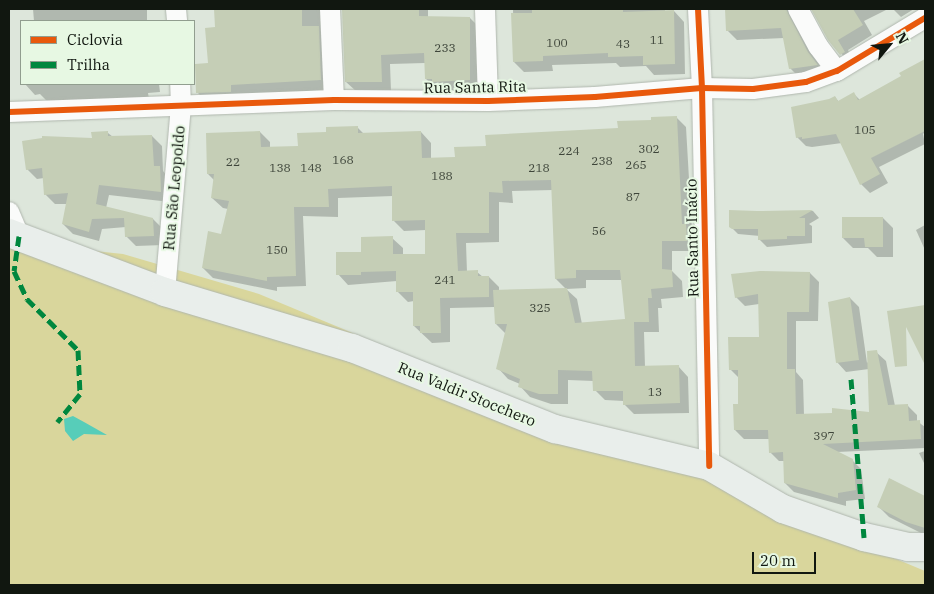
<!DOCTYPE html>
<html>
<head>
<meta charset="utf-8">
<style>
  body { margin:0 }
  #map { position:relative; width:934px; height:594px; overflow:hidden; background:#dde6db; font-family:"IBM Plex Serif",serif }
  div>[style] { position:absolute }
  .green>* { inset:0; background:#d9d69c }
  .water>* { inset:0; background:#57cdb9 }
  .shadow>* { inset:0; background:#0003 }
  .building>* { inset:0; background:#c5ceb6 }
  .roads { filter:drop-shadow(0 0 1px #afb6ad) drop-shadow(0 0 1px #afb6ad) }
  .street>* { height:20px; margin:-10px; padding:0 10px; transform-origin:10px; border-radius:10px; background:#fafbfa }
  .secondary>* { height:28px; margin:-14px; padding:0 14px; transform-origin:14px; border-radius:14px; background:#e9eeeb }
  .quiet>* { height:5px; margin-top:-2.5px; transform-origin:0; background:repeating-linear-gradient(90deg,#00873e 0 10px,transparent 0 15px) }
  .cycleway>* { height:6px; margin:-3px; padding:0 3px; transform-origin:3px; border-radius:3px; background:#e8590c }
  span { translate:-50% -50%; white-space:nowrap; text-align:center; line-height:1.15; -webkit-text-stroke:4px #e7f8e3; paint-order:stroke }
  .number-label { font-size:12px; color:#3e453a }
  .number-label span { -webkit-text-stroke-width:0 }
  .street-label { font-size:15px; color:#111710 }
  .frame { position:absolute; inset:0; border:10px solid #111710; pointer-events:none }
  .legend { position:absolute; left:20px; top:20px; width:175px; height:65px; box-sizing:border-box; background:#e7f8e3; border:1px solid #919e8f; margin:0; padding:6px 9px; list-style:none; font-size:15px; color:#111710 }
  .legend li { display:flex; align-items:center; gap:10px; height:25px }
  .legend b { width:25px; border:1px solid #919e8f }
  .north { position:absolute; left:864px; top:20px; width:50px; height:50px; -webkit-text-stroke:4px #e7f8e3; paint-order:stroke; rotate:62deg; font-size:14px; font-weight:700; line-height:20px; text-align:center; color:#111710 }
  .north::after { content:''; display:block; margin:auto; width:18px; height:22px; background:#111710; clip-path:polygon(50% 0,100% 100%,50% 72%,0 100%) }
  .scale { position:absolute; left:752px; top:552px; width:64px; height:22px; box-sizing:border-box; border:2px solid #111710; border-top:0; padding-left:6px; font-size:15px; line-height:18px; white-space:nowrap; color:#111710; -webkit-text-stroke:4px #e7f8e3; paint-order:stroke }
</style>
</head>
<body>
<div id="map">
  <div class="green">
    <div style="clip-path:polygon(9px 242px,123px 254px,259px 294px,925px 571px,925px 585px,9px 585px)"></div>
  </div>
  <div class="water">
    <div style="clip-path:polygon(73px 416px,84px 422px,107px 435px,84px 434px,73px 441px,65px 431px,64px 419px)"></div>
  </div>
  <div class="shadow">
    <div style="clip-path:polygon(33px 9px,147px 9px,147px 21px,34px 21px)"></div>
    <div style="clip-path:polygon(215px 9px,333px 9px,330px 89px,207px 102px,198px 93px,209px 64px,216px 28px)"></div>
    <div style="clip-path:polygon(343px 9px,428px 9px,428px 18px,470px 18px,480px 28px,479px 89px,443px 91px,436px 88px,426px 79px,425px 63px,390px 64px,391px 91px,356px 91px,346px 82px)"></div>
    <div style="clip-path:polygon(513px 9px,665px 9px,665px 12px,674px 11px,684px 22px,685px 74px,654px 75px,646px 66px,620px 67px,616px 63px,552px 65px,553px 71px,524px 72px,514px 62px)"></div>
    <div style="clip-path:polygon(726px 9px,798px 9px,797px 26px,826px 75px,800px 78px,790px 68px,784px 38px,737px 40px,727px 30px)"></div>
    <div style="clip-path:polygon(813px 9px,888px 9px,864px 21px,872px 35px,848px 50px,854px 63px,851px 65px,829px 39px)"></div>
    <div style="clip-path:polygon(893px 9px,914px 9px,901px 17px)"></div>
    <div style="clip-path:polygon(925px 61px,925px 132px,923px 134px,925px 144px,879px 167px,888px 183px,870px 193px,861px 184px,842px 143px,812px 147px,806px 146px,797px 137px,829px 101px,835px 97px,839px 102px,854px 94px,860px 100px,903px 77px,901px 73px)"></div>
    <div style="clip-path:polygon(159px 84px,160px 92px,148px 93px,149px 99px,51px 105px,40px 94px,35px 95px,25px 84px,169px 84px)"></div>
    <div style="clip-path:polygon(evenodd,676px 117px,686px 127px,692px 231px,696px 235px,696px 251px,672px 251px,672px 271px,682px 281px,683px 297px,661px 299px,662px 308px,658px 308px,659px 332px,644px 332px,645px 367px,678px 366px,688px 377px,689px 413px,634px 414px,624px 404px,624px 401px,605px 400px,595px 390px,594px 381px,568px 380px,568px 404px,551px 404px,530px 397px,520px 386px,520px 384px,508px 379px,498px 368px,506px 334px,496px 324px,495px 307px,450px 308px,450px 342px,432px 343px,414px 326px,414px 301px,408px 302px,397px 291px,397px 281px,348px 285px,338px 274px,362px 253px,392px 238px,403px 248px,403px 256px,427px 255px,426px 230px,404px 231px,394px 221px,393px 196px,338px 198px,338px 217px,303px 216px,306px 286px,277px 287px,277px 291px,213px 278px,203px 268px,222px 235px,228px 209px,223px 208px,212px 198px,214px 180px,208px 174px,260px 132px,270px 142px,270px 148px,299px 147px,328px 134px,358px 128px,364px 134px,421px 132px,431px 143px,431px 159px,456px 159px,487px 147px,619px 129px,676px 117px,553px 190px,556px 279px,566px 289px,499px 291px,499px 287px,489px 277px,483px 277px,477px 272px,467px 272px,466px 243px,499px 242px,499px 202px,513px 203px,512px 191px,553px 190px,676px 117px,586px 280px,622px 280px,626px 320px,582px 324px,577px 299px,566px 289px,586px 288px,586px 280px)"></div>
    <div style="clip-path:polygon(108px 133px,113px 137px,152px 136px,162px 146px,163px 171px,169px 178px,170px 202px,109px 195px,106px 208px,153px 219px,163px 229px,163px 245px,136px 246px,126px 236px,126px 227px,102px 229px,99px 241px,73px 234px,63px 224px,67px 204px,55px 204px,45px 194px,44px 178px,37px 179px,27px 169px)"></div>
    <div style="clip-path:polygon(730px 211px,813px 211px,819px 218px,809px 224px,812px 226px,812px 243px,767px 247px,759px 239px,760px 236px,738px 234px,730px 226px)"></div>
    <div style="clip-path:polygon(883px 218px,893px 228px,893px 257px,877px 257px,868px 248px,853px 248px,843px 238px)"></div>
    <div style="clip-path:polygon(925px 225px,925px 250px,916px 230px)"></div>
    <div style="clip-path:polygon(810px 273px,819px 282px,818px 321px,796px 321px,796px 372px,803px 380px,804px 415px,871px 413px,869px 369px,846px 372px,837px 362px,850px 298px,859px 307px,867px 363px,876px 352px,886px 361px,895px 406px,908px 406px,917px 415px,917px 421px,925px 427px,925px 448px,837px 452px,852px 460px,861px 469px,865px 499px,846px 501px,846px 506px,794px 492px,785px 483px,784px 461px,779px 461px,770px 452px,770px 439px,744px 439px,735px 430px,740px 405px,739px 378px,731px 370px,760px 338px,759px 304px,745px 306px,736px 297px)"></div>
    <div style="clip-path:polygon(925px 451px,925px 465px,919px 453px)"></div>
    <div style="clip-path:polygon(890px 479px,925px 498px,925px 535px,889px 517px,878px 506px)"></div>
  </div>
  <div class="building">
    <div style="clip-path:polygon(214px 9px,302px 9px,302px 26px,319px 26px,321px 80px,231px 85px,231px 92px,196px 93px,195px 64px,208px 63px,205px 28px,215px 27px)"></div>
    <div style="clip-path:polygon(342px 9px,419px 9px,419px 16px,470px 17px,470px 80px,432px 82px,432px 79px,425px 79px,424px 53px,381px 55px,382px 82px,345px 82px)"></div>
    <div style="clip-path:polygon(532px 9px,623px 9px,623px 12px,674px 10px,675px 64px,643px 65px,643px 56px,608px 57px,608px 53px,543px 56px,543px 61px,513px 62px,511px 13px,532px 13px)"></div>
    <div style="clip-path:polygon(725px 9px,786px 9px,808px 52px,818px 65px,789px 69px,781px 28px,726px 31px)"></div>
    <div style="clip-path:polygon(811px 9px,853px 9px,863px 25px,838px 40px,845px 52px,840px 55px,828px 40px)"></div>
    <div style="clip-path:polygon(925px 59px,925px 131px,871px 158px,880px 174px,860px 185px,836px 134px,802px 139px,802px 137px,796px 138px,791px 107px,829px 99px,835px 96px,838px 101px,854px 92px,858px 100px,901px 76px,899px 73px)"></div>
    <div style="clip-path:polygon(677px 116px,682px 224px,686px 224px,687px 241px,662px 241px,662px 269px,672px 270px,673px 287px,651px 289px,652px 298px,648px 298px,649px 322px,634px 322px,635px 366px,679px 365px,680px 403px,623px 405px,623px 391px,593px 391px,592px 371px,558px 370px,558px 394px,539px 394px,518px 387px,520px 379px,496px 369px,507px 324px,495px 324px,493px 290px,567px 288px,575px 323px,625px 319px,620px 270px,576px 270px,576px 278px,555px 279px,551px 180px,502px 181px,503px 193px,489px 192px,489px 233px,456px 233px,458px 271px,478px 270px,478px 276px,489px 276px,489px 297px,440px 298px,441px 333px,420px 333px,420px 326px,413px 326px,413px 292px,396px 292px,396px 271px,361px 272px,361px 275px,336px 275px,336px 252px,361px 252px,361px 237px,393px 236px,393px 254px,425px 254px,425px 220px,392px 221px,392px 186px,328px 189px,329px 207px,294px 207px,296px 276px,267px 277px,267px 281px,202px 268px,208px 231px,221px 234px,229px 201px,211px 198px,214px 174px,207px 174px,206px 133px,260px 131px,261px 147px,298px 146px,297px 133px,326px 132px,326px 127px,358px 126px,358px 133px,421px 131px,422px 158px,455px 157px,454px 147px,486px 146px,485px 135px,618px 128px,617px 121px,651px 120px,651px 117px)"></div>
    <div style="clip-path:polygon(108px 131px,108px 136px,152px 135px,154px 166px,160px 166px,161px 192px,99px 185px,96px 204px,153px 218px,154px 236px,125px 237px,124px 218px,92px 219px,89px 232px,62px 224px,68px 193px,44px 195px,42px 168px,26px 170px,22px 141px,42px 138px,42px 136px,92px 138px,91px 132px)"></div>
    <div style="clip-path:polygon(729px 210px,757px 211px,813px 210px,799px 218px,805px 218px,805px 236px,787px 236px,787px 239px,758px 240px,758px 229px,732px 229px,729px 227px)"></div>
    <div style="clip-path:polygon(842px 217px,883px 217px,883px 247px,865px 247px,864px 238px,842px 238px)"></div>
    <div style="clip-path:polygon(760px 271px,810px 272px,809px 312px,787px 312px,787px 369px,795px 369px,796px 414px,832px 413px,832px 408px,869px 412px,867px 351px,877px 350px,888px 405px,908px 404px,909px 421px,920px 420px,921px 439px,823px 444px,853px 459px,856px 490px,838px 493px,838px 498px,784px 483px,783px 452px,769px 453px,768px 430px,734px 430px,733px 404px,738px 404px,738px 370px,729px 370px,728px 337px,759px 337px,758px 294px,735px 298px,731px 274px)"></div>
    <div style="clip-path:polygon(850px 297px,859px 360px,836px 363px,828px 302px)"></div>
    <div style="clip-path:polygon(925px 305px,925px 365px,906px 327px,907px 366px,895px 367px,887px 311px)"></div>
    <div style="clip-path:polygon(889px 478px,925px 496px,925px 528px,906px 522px,877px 507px)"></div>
  </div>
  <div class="roads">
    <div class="street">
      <div style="left:176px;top:9px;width:12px;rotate:85deg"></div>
      <div style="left:330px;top:9px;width:91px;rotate:87.5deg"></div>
      <div style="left:485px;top:9px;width:92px;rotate:88.1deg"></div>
      <div style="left:698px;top:9px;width:79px;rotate:87.1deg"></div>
      <div style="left:702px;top:88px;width:378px;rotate:88.9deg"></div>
      <div style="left:798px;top:9px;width:42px;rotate:61.6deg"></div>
      <div style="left:818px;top:46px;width:31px;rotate:53deg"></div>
      <div style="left:9px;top:112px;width:325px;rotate:-2.1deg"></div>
      <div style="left:334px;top:100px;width:154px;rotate:0.4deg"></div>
      <div style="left:488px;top:101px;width:107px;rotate:-2.1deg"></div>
      <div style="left:595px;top:97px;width:107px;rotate:-4.8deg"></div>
      <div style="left:702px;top:88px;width:51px;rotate:1.1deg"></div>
      <div style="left:753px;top:89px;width:53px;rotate:-7.5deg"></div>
      <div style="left:806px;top:82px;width:33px;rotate:-20deg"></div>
      <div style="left:837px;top:71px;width:103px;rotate:-31.1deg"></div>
      <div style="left:9px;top:212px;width:26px;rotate:67deg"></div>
      <div style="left:165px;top:292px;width:186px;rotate:-85.1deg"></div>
      <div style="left:181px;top:107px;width:23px;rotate:-92deg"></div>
    </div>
    <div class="secondary">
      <div style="left:9px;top:233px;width:167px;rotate:20.7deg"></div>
      <div style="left:165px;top:292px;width:195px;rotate:16.7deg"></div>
      <div style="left:352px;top:348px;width:219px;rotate:21.8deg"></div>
      <div style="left:555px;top:429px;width:158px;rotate:13.5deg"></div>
      <div style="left:709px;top:466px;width:86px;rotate:30.2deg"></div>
      <div style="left:783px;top:509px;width:86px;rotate:19.1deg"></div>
      <div style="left:864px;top:537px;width:45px;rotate:12.8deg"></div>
      <div style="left:908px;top:547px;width:17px"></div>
    </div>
  </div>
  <div class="quiet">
    <div style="left:19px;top:236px;width:35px;rotate:98deg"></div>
    <div style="left:14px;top:271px;width:31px;rotate:65deg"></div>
    <div style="left:27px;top:299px;width:72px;rotate:45deg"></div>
    <div style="left:78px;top:350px;width:44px;rotate:87.4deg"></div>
    <div style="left:80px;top:394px;width:36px;rotate:129deg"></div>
    <div style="left:851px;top:379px;width:159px;rotate:85.3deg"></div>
  </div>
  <div class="cycleway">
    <div style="left:698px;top:9px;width:79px;rotate:87.1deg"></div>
    <div style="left:702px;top:88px;width:378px;rotate:88.9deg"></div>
    <div style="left:9px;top:112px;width:325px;rotate:-2.1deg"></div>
    <div style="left:334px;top:100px;width:154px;rotate:0.4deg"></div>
    <div style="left:488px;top:101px;width:107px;rotate:-2.1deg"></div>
    <div style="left:595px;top:97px;width:107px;rotate:-4.8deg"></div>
    <div style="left:702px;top:88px;width:51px;rotate:1.1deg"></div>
    <div style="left:753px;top:89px;width:53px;rotate:-7.5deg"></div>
    <div style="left:806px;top:82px;width:33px;rotate:-20deg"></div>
    <div style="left:837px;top:71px;width:103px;rotate:-31.1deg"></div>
  </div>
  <div class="number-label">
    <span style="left:657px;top:40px">11</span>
    <span style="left:557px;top:43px">100</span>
    <span style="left:623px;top:44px">43</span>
    <span style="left:445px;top:48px">233</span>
    <span style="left:865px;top:130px">105</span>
    <span style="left:649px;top:149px">302</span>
    <span style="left:569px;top:151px">224</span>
    <span style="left:343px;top:160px">168</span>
    <span style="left:602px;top:161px">238</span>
    <span style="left:233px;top:162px">22</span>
    <span style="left:636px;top:165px">265</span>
    <span style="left:280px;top:168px">138</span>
    <span style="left:311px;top:168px">148</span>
    <span style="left:539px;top:168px">218</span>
    <span style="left:442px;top:176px">188</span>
    <span style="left:633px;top:197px">87</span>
    <span style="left:599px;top:231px">56</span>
    <span style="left:277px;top:250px">150</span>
    <span style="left:445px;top:280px">241</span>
    <span style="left:540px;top:308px">325</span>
    <span style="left:655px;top:392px">13</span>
    <span style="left:824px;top:436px">397</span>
  </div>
  <div class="street-label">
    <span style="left:475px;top:87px;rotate:-1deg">Rua Santa Rita</span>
    <span style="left:174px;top:188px;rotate:-85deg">Rua São Leopoldo</span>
    <span style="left:692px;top:238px;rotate:-91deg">Rua Santo Inácio</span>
    <span style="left:467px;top:394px;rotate:22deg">Rua Valdir Stocchero</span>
  </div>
  <div class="frame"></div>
  <ul class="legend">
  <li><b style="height:6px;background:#e8590c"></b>Ciclovia</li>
  <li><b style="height:6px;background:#00873e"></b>Trilha</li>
  </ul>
  <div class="north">N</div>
  <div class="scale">20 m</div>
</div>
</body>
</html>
